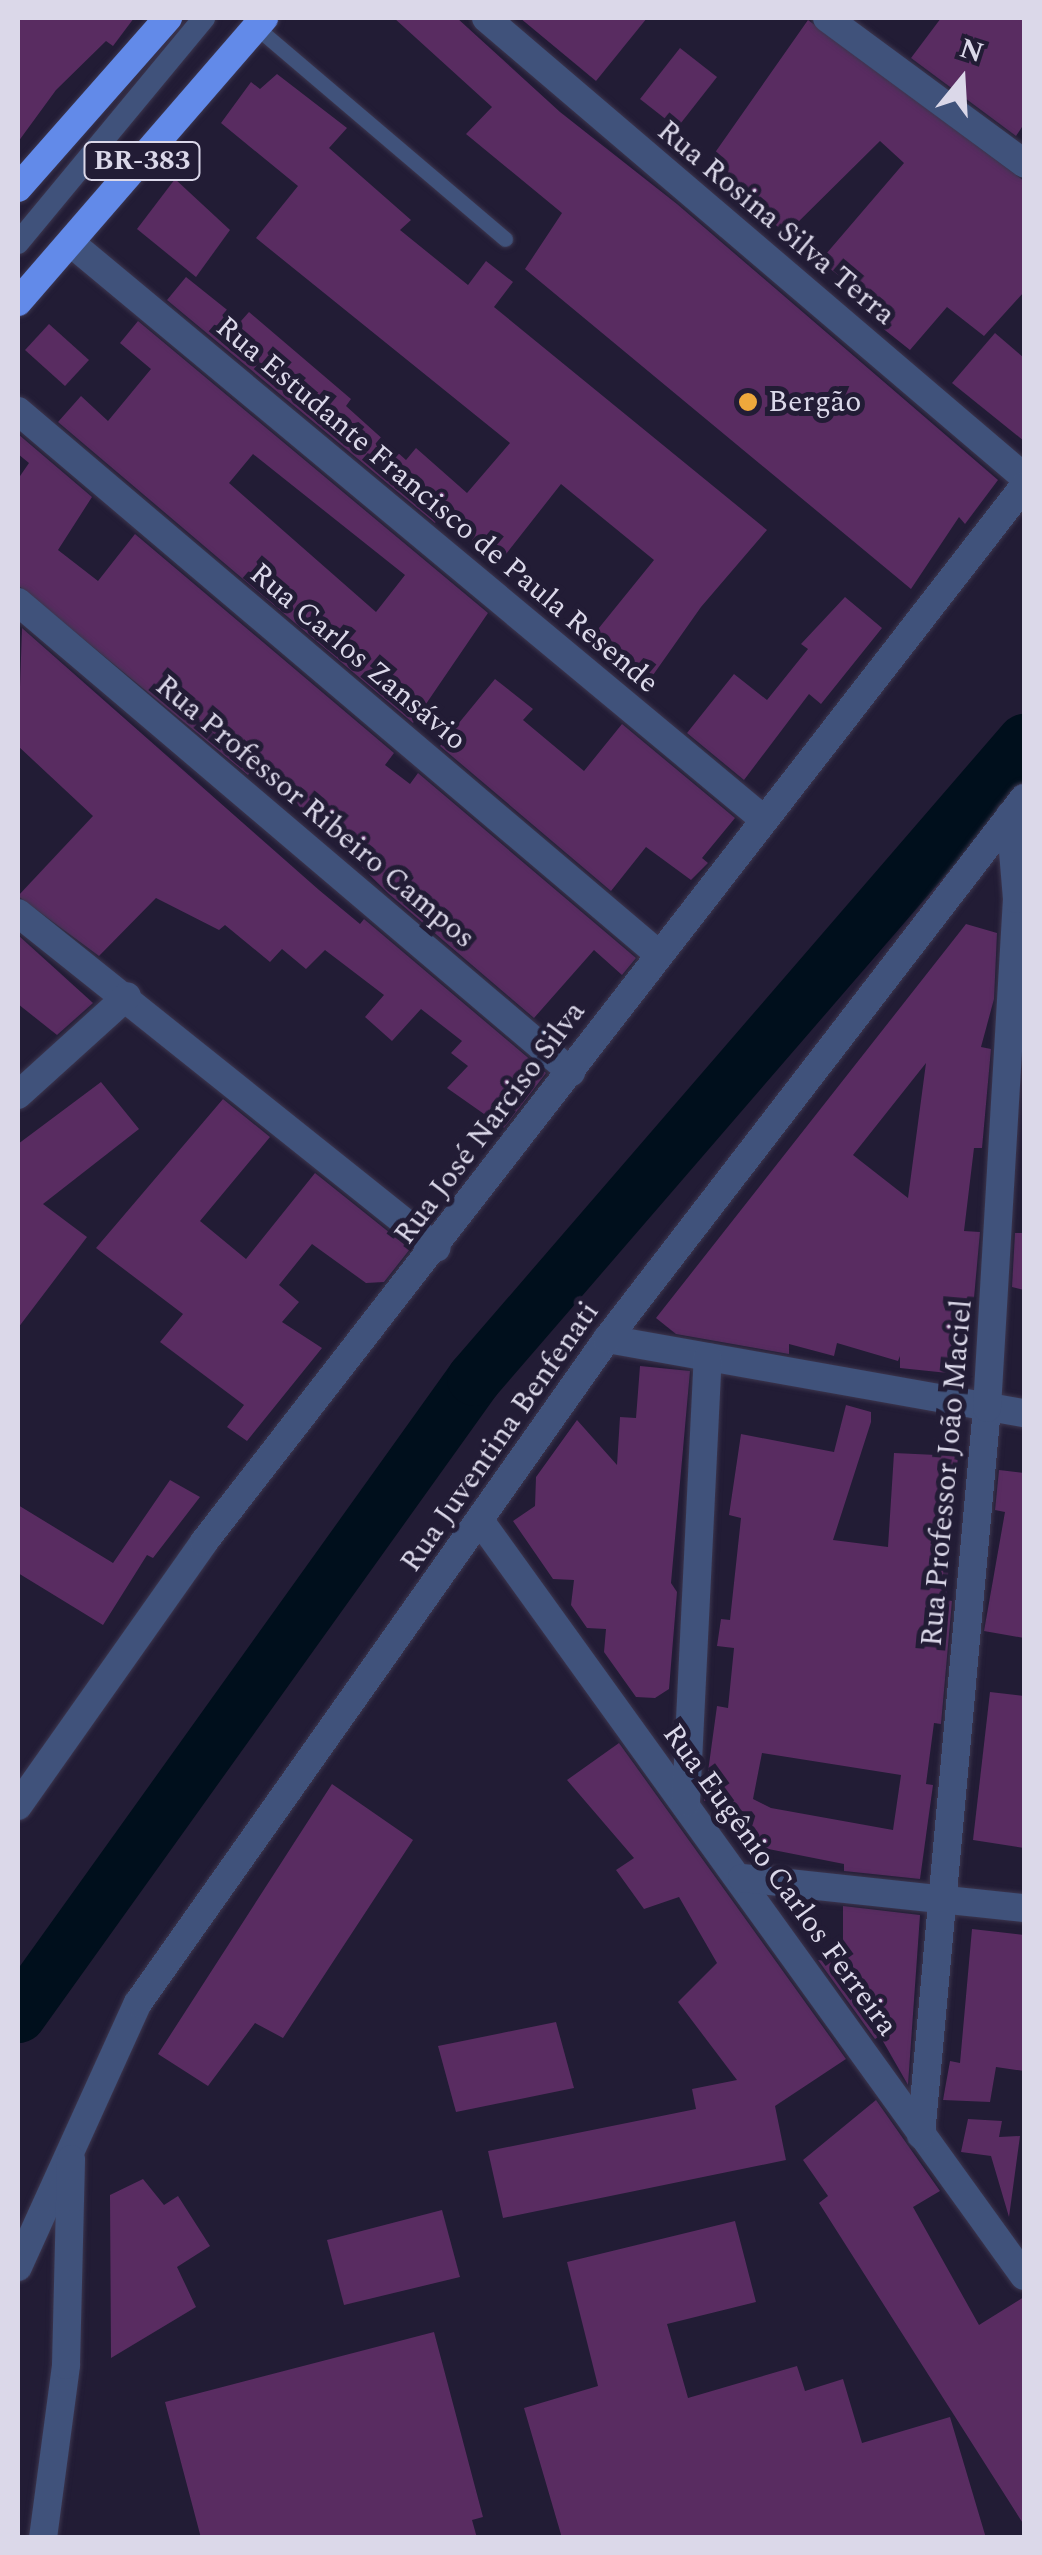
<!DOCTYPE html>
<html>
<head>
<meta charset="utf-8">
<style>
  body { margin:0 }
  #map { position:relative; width:1042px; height:2555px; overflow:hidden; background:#221c35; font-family:Spectral,serif }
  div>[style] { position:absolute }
  .river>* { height:55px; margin:-27.5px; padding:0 27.5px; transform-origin:27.5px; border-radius:27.5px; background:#000f1c }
  .building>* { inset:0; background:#592c61 }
  .roads { filter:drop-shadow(0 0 2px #3c364e) drop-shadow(0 0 2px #3c364e) }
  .service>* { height:15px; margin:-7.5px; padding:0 7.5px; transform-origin:7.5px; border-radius:7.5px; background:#40527b }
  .pedestrian>* { height:22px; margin:-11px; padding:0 11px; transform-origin:11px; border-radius:11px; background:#40527b }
  .minor>* { height:28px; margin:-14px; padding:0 14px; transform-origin:14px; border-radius:14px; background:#40527b }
  .trunk>* { height:28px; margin:-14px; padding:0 14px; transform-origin:14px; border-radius:14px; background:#628ae9 }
  .dots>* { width:28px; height:28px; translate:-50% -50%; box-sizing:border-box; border:5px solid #221c35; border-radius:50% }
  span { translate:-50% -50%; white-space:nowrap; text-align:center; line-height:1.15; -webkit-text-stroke:10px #221c35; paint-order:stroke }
  .shield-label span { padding:2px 8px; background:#221c35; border:2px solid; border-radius:8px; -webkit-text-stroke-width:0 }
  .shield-label { font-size:28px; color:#dbd8e9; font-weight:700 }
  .street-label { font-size:30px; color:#dbd8e9 }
  .poi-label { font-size:30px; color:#dbd8e9 }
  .left { translate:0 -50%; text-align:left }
  .frame { position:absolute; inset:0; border:20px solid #dbd8e9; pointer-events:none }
  .north { position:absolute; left:912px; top:30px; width:100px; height:100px; -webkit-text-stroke:8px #221c35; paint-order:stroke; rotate:18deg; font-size:28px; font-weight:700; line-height:40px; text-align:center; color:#dbd8e9 }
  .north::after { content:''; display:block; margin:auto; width:35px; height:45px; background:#dbd8e9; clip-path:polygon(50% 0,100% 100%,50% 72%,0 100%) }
</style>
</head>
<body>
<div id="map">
  <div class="river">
    <div style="left:18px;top:2015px;width:783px;rotate:-54.4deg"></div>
    <div style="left:474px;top:1378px;width:842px;rotate:-49.19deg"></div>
  </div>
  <div class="building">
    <div style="clip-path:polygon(18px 18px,134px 18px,113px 46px,106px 41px,56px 90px,18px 142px)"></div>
    <div style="clip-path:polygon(394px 18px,457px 18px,560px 112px,677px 204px,998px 480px,965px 524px,959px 517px,911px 589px,525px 269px,562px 213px,466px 134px,492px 107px)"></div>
    <div style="clip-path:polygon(520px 18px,647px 18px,596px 81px)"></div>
    <div style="clip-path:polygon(941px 18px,1024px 18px,1024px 124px,1016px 136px,911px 58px)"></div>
    <div style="clip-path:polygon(808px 20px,1024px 181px,1024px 292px,984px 336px,947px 307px,910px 350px,852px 304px,860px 292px,820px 261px,904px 163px,880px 141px,786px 234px,707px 164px)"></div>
    <div style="clip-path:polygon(680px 48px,717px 77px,677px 128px,640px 99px)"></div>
    <div style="clip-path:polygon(277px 74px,347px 128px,329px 148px,411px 220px,400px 230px,468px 285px,486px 261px,513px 282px,494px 307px,767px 530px,701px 607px,646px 685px,590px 639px,654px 560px,561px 484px,499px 563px,442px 513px,435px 523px,167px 300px,186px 277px,241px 321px,249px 312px,351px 399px,346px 406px,406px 460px,416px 448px,467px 493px,510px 443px,256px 238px,298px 186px,221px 123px,251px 82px,260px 89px)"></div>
    <div style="clip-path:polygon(175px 179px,230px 230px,196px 277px,137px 229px)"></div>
    <div style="clip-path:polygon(evenodd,138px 321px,488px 613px,413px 723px,58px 422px,81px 396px,108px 421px,151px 369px,120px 343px,138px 321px,253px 454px,405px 575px,376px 612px,229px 483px,253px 454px)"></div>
    <div style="clip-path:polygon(49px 324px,89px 360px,65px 386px,25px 350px)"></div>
    <div style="clip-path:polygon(995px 333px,1024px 358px,1024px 441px,952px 383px)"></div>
    <div style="clip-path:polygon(18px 434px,92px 497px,58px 550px,98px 581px,135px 534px,394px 753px,385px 765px,410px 784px,418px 773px,636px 958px,622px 975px,594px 950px,534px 1018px,389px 894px,256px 764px,248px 775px,18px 585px,18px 479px,29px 463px,18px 454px)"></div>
    <div style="clip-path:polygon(845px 597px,882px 628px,821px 704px,809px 694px,744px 780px,687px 733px,734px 674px,767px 700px,808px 649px,801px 644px)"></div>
    <div style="clip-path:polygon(22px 628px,319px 890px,360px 924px,364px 919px,546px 1073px,504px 1128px,447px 1088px,468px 1066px,451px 1053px,462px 1041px,421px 1009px,392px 1041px,365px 1017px,384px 995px,325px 950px,306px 969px,282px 949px,270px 962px,225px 925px,219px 930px,156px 898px,99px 956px,18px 896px,93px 816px,18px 746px)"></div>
    <div style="clip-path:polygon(495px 679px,533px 709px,523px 720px,584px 771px,622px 724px,735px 818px,702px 858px,708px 863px,691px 880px,646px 847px,611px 891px,440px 746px)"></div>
    <div style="clip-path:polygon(evenodd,966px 924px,997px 933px,994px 999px,981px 1047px,991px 1049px,982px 1148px,974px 1148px,964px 1231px,980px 1232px,967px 1375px,900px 1368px,900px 1356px,898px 1361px,837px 1343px,834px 1356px,789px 1344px,789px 1354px,676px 1334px,656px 1318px,966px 924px,926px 1063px,908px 1198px,853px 1155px,926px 1063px)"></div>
    <div style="clip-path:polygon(18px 935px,93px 1003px,57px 1035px,18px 1004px)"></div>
    <div style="clip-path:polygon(101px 1082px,139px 1129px,43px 1204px,87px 1237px,18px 1328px,18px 1144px)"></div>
    <div style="clip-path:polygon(223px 1099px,270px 1137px,200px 1221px,246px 1259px,315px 1173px,410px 1249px,384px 1282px,366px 1283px,312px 1244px,279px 1285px,299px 1302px,282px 1322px,322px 1348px,247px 1441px,227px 1427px,244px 1405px,160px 1342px,183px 1314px,96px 1248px)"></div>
    <div style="clip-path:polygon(1015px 1233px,1024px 1233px,1024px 1290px,1012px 1287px)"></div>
    <div style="clip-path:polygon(640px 1366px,690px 1371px,671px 1583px,677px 1592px,669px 1689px,655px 1698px,636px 1697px,604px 1652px,606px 1629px,587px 1628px,571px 1605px,574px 1580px,553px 1579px,513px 1521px,535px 1506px,536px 1477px,577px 1420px,617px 1465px,620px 1417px,636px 1418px)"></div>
    <div style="clip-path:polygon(evenodd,846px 1405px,871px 1412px,871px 1422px,833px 1540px,888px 1547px,894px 1453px,958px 1456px,946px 1600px,952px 1601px,941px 1724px,934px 1723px,926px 1784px,933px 1785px,920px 1879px,844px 1871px,844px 1864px,753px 1846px,718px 1797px,704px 1801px,717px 1706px,728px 1708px,734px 1648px,717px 1646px,721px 1619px,730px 1620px,741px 1518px,729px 1515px,741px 1434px,834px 1452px,846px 1405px,762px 1753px,901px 1775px,893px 1830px,771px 1808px,753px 1799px,762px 1753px)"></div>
    <div style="clip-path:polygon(999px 1470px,1024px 1473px,1024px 1638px,984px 1631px,1005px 1512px,995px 1510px)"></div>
    <div style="clip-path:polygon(170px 1480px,200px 1497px,153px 1558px,147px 1555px,103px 1625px,18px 1573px,18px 1505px,113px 1563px)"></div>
    <div style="clip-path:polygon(990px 1692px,1024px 1696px,1024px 1848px,973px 1840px)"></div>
    <div style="clip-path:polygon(619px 1743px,846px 2059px,775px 2106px,786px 2160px,503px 2218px,488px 2151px,696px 2109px,692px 2089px,737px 2080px,678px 2002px,717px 1963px,679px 1897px,644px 1909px,616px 1870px,634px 1858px,567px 1780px)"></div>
    <div style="clip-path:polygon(332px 1784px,413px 1840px,283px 2038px,255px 2023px,208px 2086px,158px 2054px)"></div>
    <div style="clip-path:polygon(843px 1906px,920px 1915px,908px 2085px,880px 2036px,875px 2039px,818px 1960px,843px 1963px)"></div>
    <div style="clip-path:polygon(972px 1929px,1024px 1935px,1024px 2071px,996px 2067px,990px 2102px,943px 2100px,950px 2061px,960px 2063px)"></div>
    <div style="clip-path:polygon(556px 2022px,574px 2088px,456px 2112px,438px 2046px)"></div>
    <div style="clip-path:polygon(876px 2100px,940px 2191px,913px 2207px,979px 2325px,1024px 2297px,1024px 2525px,819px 2203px,828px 2196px,803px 2160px)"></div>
    <div style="clip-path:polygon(968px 2119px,1002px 2121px,999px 2137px,1020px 2136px,1009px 2217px,991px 2156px,961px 2152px)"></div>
    <div style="clip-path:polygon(143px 2179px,164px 2205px,178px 2196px,210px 2246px,177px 2267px,196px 2307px,111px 2358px,110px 2195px)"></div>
    <div style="clip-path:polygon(442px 2210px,460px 2277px,344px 2305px,327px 2240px)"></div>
    <div style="clip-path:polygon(735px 2221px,756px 2302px,667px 2324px,688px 2398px,797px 2366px,805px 2391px,843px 2379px,862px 2443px,950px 2417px,986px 2538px,562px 2538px,524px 2408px,598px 2386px,567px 2262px)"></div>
    <div style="clip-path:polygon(434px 2332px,483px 2517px,472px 2520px,477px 2538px,201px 2538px,165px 2402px)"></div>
  </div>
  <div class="roads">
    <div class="service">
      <div style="left:256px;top:27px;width:327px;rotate:40.4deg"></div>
    </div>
    <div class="pedestrian">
      <div style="left:18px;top:243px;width:292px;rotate:-50.4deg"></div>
    </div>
    <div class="minor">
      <div style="left:486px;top:18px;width:707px;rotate:40.47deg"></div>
      <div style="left:827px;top:18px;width:245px;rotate:36.4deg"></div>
      <div style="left:71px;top:243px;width:899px;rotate:39.76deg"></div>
      <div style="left:18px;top:411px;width:838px;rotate:40.3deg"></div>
      <div style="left:18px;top:602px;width:726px;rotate:40.36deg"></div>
      <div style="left:18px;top:913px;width:536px;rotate:38.64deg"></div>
      <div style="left:18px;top:1095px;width:147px;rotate:-42.2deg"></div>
      <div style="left:607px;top:1339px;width:424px;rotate:10.1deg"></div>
      <div style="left:481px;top:1522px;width:929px;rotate:54.24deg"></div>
      <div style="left:686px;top:1802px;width:445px;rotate:-87.2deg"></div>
      <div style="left:18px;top:1806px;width:323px;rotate:-54.8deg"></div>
      <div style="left:204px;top:1542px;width:1337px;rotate:-52.17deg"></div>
      <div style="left:742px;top:1878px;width:284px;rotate:6.1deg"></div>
      <div style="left:921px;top:2135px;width:730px;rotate:-84.81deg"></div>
      <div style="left:987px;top:1408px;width:510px;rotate:-86.63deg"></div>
      <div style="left:1017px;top:899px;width:84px;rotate:-94.8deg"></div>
      <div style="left:18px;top:2267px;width:290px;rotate:-65.6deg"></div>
      <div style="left:138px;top:2003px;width:813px;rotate:-54.77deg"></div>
      <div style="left:607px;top:1339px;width:683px;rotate:-52.38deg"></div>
      <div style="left:43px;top:2538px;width:175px;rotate:-82.4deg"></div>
      <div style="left:66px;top:2365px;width:206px;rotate:-88.6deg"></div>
    </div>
    <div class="trunk">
      <div style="left:18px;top:188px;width:227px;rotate:-48.6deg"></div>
      <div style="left:18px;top:302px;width:376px;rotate:-49.1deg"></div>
    </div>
  </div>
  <div class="dots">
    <div style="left:748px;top:402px;background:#eea83c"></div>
  </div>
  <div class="shield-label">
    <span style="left:142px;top:161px">BR-383</span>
  </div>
  <div class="street-label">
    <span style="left:776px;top:223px;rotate:40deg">Rua Rosina Silva Terra</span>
    <span style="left:437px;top:505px;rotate:40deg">Rua Estudante Francisco de Paula Resende</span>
    <span style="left:358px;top:657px;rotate:40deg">Rua Carlos Zansávio</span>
    <span style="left:315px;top:812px;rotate:40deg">Rua Professor Ribeiro Campos</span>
    <span style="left:490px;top:1123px;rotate:-53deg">Rua José Narciso Silva</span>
    <span style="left:500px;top:1437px;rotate:-55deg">Rua Juventina Benfenati</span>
    <span style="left:947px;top:1473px;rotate:-85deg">Rua Professor João Maciel</span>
    <span style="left:780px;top:1880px;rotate:54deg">Rua Eugênio Carlos Ferreira</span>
  </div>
  <div class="poi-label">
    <span class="left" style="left:768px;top:402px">Bergão</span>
  </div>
  <div class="frame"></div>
  <div class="north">N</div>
</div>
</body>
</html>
